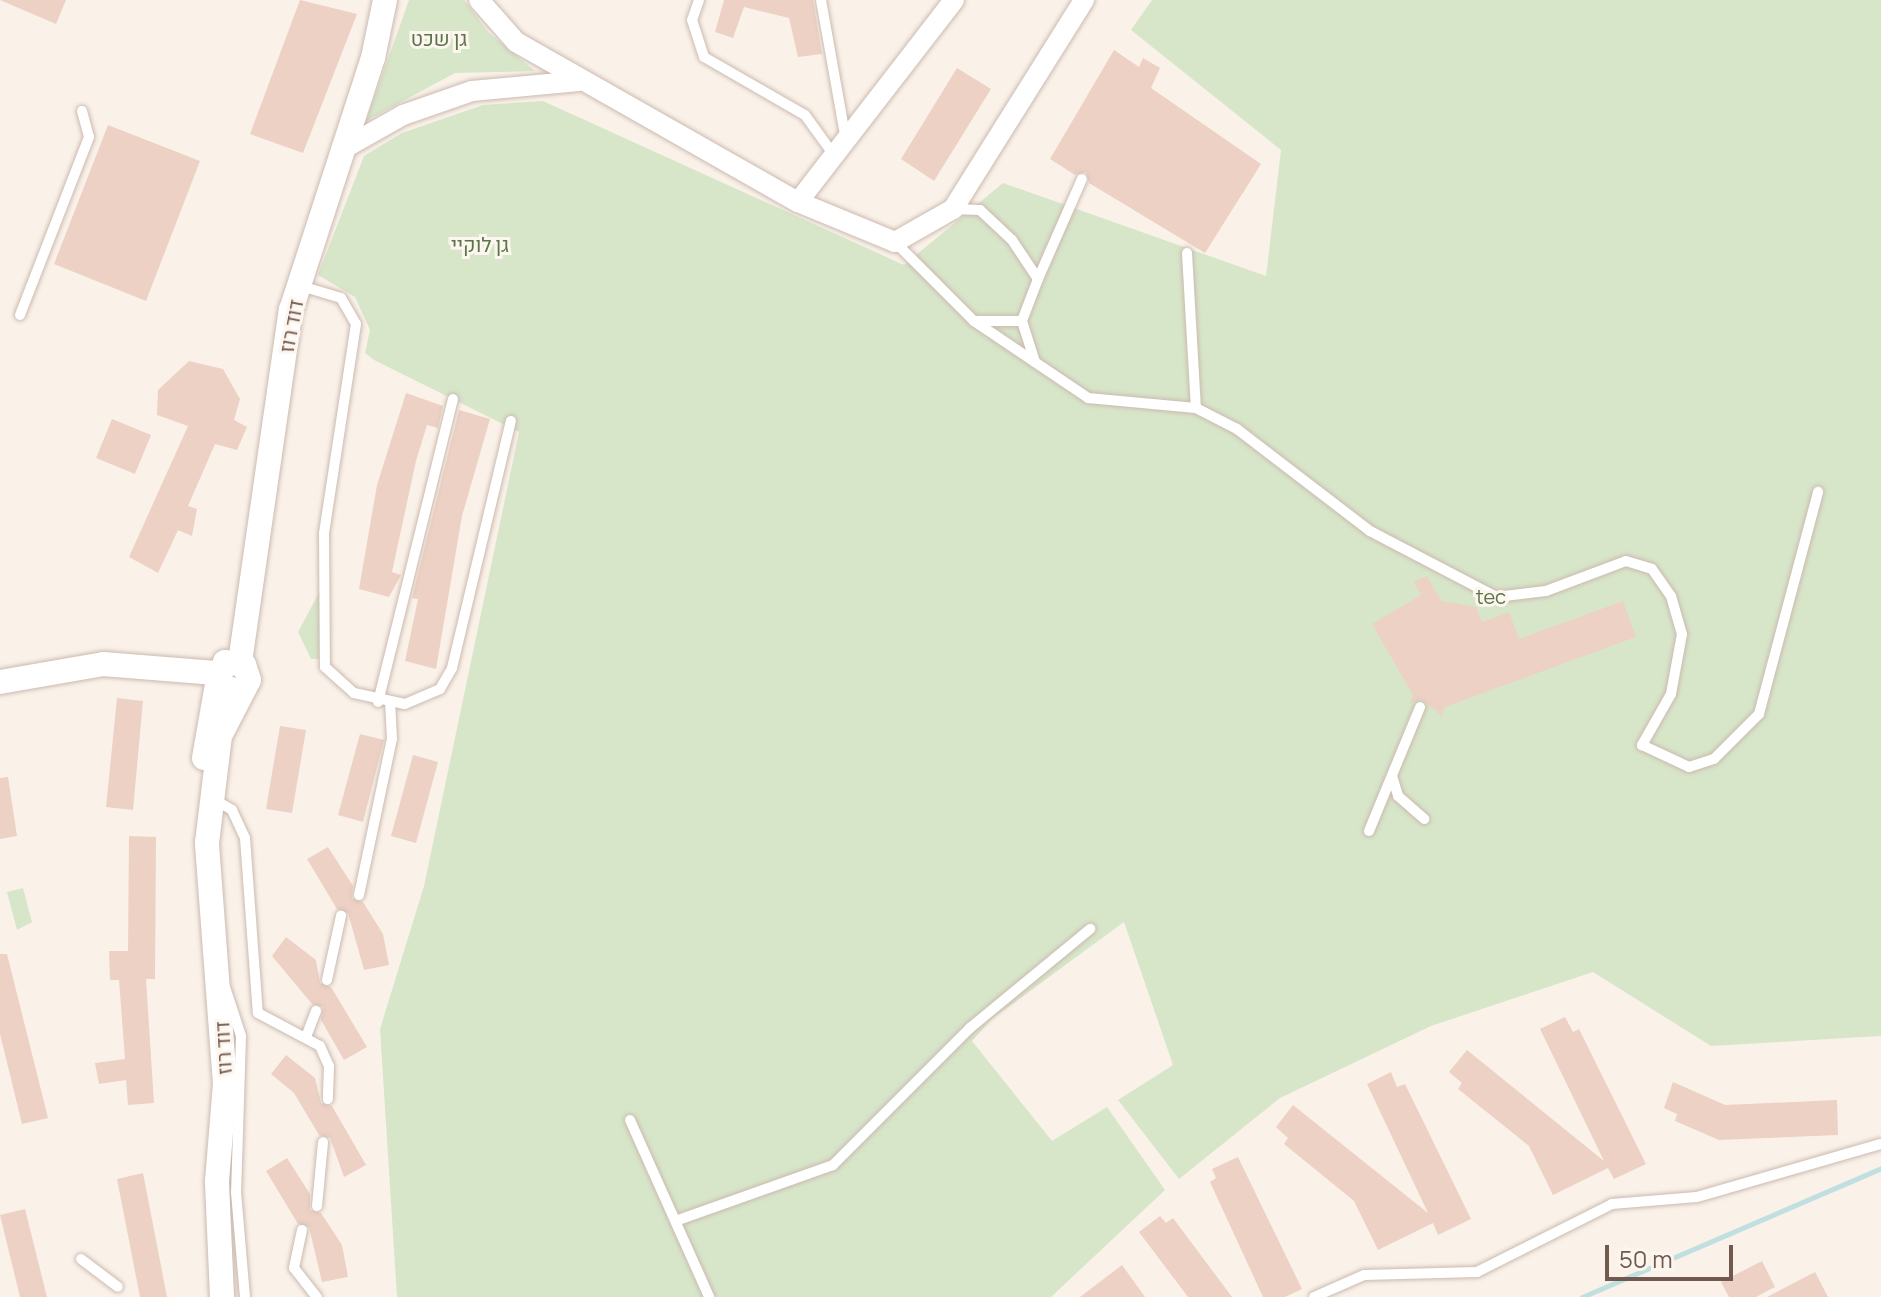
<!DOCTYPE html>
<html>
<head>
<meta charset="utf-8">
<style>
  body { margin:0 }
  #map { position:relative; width:1881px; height:1297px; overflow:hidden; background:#faf2e9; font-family:Manrope,Heebo,sans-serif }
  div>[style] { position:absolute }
  .green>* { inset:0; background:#d7e6c9 }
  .stream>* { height:5px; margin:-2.5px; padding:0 2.5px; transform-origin:2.5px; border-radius:2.5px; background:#c0dfe1 }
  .building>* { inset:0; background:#ecd1c4 }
  .roads { filter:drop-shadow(0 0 2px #cbbab0) drop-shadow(0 0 2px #cbbab0) }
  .service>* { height:10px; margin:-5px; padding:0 5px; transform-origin:5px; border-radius:5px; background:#fff }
  .minor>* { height:20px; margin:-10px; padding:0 10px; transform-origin:10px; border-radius:10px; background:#fff }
  .tertiary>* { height:24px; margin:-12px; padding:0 12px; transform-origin:12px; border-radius:12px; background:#fff }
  span { translate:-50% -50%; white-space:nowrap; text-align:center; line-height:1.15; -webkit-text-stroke:6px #fdf6ef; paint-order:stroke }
  .park-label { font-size:20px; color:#5a754a }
  .street-label { font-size:20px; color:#715950 }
  .scale { position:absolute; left:1605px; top:1245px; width:128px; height:36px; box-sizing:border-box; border:4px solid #715950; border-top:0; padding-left:10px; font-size:24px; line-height:28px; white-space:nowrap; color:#715950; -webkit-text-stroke:6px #fdf6ef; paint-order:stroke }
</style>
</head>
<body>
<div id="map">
  <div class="green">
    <div style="clip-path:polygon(409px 0,464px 0,489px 33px,535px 71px,455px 73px,366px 121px)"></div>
    <div style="clip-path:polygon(1152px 0,1881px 0,1881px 1036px,1711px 1046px,1593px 972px,1431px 1026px,1280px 1098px,1179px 1179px,1118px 1100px,1173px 1065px,1124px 922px,992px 1019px,972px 1041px,1052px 1141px,1107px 1107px,1165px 1190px,1051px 1297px,397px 1297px,380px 1029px,424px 886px,519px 432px,374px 360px,365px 353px,370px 330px,355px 297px,318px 275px,364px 156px,402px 133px,483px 105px,543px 101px,904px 265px,1003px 183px,1266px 276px,1281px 150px,1131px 30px)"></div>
    <div style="clip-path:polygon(321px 589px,319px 659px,311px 659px,298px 632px)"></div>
    <div style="clip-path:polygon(23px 888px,32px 922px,17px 930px,7px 892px)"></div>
  </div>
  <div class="stream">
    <div style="left:1582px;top:1297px;width:326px;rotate:-23.3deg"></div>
  </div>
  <div class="building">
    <div style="clip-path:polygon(0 0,66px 0,56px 24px)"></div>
    <div style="clip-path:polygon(300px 0,357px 14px,303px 153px,250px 134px)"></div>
    <div style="clip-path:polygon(724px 0,813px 0,822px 54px,798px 57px,789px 18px,744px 7px,733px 38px,715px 32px)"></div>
    <div style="clip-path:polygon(1114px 50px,1139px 67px,1143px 58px,1160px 68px,1151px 88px,1261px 164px,1205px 253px,1089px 183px,1086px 172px,1075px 175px,1050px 159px)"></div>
    <div style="clip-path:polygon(957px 68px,991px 89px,934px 181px,901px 159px)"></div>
    <div style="clip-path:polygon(108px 125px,200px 161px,146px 301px,54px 264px)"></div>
    <div style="clip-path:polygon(189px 361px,223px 369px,240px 399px,234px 420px,247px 427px,237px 450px,215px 444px,188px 506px,197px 509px,192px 536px,178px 530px,158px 573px,129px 557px,188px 426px,157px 415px,158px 390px)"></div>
    <div style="clip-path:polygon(406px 393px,443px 406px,438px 428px,427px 425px,416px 461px,392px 572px,401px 575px,389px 597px,359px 589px,377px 485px)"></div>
    <div style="clip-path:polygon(459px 410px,490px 419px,462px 516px,436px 669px,405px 661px,418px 599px,412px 598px)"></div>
    <div style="clip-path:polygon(112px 419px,151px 435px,135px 474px,96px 458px)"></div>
    <div style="clip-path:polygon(1427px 576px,1441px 601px,1476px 607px,1482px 622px,1509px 612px,1519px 639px,1623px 601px,1636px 637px,1445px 707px,1442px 716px,1422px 699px,1410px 703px,1413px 695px,1372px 624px,1421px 595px,1414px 582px)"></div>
    <div style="clip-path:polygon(117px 698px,143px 701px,133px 810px,106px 807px)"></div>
    <div style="clip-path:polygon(280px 726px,306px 730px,292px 813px,266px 809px)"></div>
    <div style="clip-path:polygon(360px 734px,384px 740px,363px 822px,338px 815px)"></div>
    <div style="clip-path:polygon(413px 755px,438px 762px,416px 843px,391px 836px)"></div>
    <div style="clip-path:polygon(8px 777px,17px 836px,0 839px,0 778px)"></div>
    <div style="clip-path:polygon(129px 836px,156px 837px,155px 979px,146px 979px,154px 1103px,128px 1105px,126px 1080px,99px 1084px,95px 1063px,125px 1059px,119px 980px,110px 980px,109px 951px,128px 951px)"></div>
    <div style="clip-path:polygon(328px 847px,353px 886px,352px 898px,363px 902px,383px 934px,389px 965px,364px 970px,348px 913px,337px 909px,307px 859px)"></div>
    <div style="clip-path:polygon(286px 937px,316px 960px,320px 983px,331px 987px,367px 1047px,344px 1060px,321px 1020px,323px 1007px,312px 1004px,272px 956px)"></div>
    <div style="clip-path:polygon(0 954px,7px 954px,48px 1118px,22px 1124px,0 1034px)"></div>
    <div style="clip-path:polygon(1565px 1017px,1573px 1032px,1579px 1029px,1646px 1164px,1614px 1179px,1608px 1168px,1553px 1195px,1529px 1146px,1458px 1089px,1462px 1083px,1449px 1072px,1467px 1050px,1604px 1161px,1540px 1029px)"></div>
    <div style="clip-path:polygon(286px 1055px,315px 1078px,321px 1103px,332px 1106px,366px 1165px,344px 1177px,330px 1138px,319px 1135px,294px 1093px,271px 1074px)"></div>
    <div style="clip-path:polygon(1391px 1072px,1397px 1087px,1405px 1084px,1471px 1219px,1438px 1235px,1433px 1223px,1378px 1250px,1354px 1201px,1284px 1144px,1288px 1138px,1276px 1127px,1293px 1105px,1428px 1213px,1367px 1084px)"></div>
    <div style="clip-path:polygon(1673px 1082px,1725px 1105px,1837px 1100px,1838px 1135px,1719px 1140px,1675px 1121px,1677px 1114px,1664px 1108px)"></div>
    <div style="clip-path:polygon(1238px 1157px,1302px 1289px,1285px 1297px,1263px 1297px,1210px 1182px,1216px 1178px,1212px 1169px)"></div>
    <div style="clip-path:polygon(287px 1158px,310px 1194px,310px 1210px,321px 1213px,342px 1245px,348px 1277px,322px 1282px,309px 1227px,298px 1224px,266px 1171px)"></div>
    <div style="clip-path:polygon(143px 1173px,167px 1297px,140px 1297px,117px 1179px)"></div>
    <div style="clip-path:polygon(25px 1209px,47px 1297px,20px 1297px,0 1215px)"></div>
    <div style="clip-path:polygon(1160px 1216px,1166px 1223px,1173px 1218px,1232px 1297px,1188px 1297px,1139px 1232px)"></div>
    <div style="clip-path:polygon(1762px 1261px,1775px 1287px,1756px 1297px,1729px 1297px,1721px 1282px)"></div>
    <div style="clip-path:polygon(1122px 1265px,1145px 1297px,1080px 1297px)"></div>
    <div style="clip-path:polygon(1815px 1272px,1828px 1297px,1767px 1297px)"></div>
  </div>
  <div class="roads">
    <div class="service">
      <div style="left:699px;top:0;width:21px;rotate:109deg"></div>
      <div style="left:692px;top:20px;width:39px;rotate:72deg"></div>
      <div style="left:704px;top:57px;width:116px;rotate:29.9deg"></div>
      <div style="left:805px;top:115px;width:44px;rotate:54.2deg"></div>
      <div style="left:821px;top:0;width:137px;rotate:79.9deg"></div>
      <div style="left:953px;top:209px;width:27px;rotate:2deg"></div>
      <div style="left:980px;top:210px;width:44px;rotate:43.2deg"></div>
      <div style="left:1012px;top:240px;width:47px;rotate:56.3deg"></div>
      <div style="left:1038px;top:279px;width:45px;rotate:110.9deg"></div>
      <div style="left:1022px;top:321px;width:43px;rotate:72.4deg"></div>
      <div style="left:895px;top:242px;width:112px;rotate:45deg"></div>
      <div style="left:974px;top:321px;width:48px"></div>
      <div style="left:1187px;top:253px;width:155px;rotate:86.7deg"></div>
      <div style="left:1038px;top:279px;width:109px;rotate:-66.3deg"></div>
      <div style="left:301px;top:286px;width:42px;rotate:16.7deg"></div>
      <div style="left:341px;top:298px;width:30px;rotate:60deg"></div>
      <div style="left:356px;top:324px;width:212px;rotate:98.7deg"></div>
      <div style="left:324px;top:534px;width:133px;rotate:89.6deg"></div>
      <div style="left:325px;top:667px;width:39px;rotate:42deg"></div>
      <div style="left:354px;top:693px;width:52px;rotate:12.2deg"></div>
      <div style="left:405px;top:704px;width:38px;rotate:-23deg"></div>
      <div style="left:440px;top:689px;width:24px;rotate:-60deg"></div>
      <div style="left:452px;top:668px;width:254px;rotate:-76.6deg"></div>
      <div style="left:20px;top:315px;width:191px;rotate:-68.8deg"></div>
      <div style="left:89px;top:137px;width:27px;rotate:-105deg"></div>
      <div style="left:974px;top:321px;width:138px;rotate:34deg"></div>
      <div style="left:1088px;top:398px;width:108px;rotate:5.3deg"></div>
      <div style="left:1196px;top:408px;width:46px;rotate:27.1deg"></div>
      <div style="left:1237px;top:429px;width:168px;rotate:37.5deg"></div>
      <div style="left:1370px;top:531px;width:142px;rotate:27.6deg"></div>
      <div style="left:1496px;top:597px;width:50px;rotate:-6.8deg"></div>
      <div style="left:1546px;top:591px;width:85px;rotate:-20.6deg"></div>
      <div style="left:1626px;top:561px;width:27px;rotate:17deg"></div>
      <div style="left:1652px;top:569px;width:33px;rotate:55deg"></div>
      <div style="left:1671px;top:596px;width:40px;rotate:74deg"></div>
      <div style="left:1682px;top:634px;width:61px;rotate:100.4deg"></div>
      <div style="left:1671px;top:694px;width:59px;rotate:119.6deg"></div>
      <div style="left:1642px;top:745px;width:52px;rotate:25.1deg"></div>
      <div style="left:1689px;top:767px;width:26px;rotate:-18deg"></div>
      <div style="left:1714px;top:759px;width:64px;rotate:-45deg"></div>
      <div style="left:1759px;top:714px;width:230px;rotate:-75.1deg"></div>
      <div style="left:378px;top:702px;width:312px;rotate:-76.1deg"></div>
      <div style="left:1392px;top:776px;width:21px;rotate:73deg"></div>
      <div style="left:1398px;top:796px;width:35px;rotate:41deg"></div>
      <div style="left:215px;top:800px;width:20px;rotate:30deg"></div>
      <div style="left:232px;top:810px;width:31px;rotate:65deg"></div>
      <div style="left:245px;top:838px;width:175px;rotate:85.8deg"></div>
      <div style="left:258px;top:1013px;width:70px;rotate:28deg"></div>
      <div style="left:320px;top:1046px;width:22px;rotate:66deg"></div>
      <div style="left:329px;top:1066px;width:33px;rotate:92deg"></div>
      <div style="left:1369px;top:831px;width:134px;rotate:-67.6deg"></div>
      <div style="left:359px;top:895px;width:159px;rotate:-78.1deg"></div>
      <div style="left:392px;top:739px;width:34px;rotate:-93deg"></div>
      <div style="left:327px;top:980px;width:66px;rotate:-77.7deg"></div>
      <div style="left:225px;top:987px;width:52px;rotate:71.9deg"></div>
      <div style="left:241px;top:1036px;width:156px;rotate:91.8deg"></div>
      <div style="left:236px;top:1192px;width:105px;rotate:85.1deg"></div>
      <div style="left:306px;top:1037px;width:28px;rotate:-69deg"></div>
      <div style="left:630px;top:1120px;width:194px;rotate:65.9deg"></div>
      <div style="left:317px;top:1206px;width:64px;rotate:-84.6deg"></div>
      <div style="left:678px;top:1220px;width:164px;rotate:-19.5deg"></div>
      <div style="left:833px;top:1165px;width:194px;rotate:-45deg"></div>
      <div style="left:970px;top:1028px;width:156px;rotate:-39.5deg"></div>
      <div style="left:302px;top:1230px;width:39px;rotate:102deg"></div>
      <div style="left:294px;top:1268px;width:37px;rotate:52deg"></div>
      <div style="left:81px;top:1259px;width:46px;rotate:37.1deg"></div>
      <div style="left:1314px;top:1297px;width:55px;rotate:-23.7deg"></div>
      <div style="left:1364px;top:1275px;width:113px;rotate:-1.5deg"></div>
      <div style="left:1477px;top:1272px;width:151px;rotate:-26.7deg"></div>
      <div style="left:1612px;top:1204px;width:85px;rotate:-4.7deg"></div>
      <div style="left:1697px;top:1197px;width:191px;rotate:-16.1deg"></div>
    </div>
    <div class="minor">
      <div style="left:479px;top:0;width:56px;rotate:48.6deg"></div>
      <div style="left:516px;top:42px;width:324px;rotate:29.6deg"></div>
      <div style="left:798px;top:202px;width:255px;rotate:-52.3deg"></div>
      <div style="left:341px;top:150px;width:71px;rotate:-29.4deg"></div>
      <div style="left:403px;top:115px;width:73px;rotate:-19.2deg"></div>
      <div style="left:472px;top:91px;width:107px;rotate:-5.3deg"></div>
      <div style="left:798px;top:202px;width:105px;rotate:22.4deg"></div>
      <div style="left:895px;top:242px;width:67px;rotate:-29.6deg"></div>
      <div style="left:953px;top:209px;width:247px;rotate:-57.9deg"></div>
    </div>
    <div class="tertiary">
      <div style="left:240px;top:662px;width:356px;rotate:-81.8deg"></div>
      <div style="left:291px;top:310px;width:265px;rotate:-72deg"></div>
      <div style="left:373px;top:58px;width:59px;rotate:-78.3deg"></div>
      <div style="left:0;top:682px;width:105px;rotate:-9.9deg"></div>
      <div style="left:103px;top:664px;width:113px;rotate:4.6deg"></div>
      <div style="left:204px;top:758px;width:75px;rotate:-80deg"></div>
      <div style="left:222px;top:1297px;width:116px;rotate:-92.5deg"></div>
      <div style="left:217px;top:1181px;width:97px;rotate:-85.3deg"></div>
      <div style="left:225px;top:1084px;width:242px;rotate:-94.3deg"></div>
      <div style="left:207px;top:843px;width:108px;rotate:-83.1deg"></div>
      <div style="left:220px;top:736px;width:63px;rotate:-62.6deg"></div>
      <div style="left:249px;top:680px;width:16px;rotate:-108deg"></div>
      <div style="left:244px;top:665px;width:19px;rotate:-171deg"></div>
      <div style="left:225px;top:662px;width:23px;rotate:110deg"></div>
      <div style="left:217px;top:684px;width:24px;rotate:19deg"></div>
    </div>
  </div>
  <div class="park-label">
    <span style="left:439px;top:38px">גן שכט</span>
    <span style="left:480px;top:244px">גן לוקיי</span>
    <span style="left:1491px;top:596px">tec</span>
  </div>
  <div class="street-label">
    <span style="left:291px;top:326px;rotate:-79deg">דוד רוז</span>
    <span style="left:223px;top:1048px;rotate:-93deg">דוד רוז</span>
  </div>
  <div class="scale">50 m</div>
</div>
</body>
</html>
